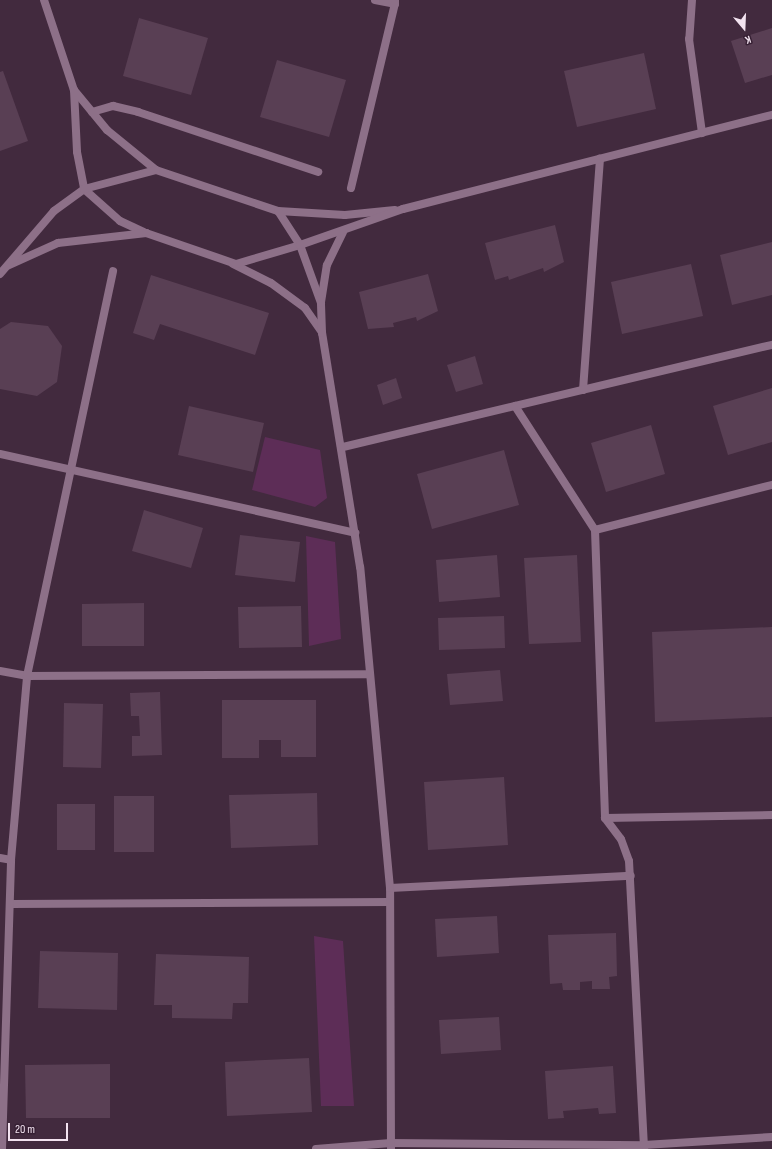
<!DOCTYPE html>
<html>
<head>
<meta charset="utf-8">
<style>
  body { margin:0 }
  #map { position:relative; width:772px; height:1149px; overflow:hidden; background:#422a3e; font-family:"Sofia Sans Condensed",sans-serif }
  div>[style] { position:absolute }
  .green>* { inset:0; background:#5d2d57 }
  .building>* { inset:0; background:#593f54 }
  .lane>* { height:8px; margin:-4px; padding:0 4px; transform-origin:4px; border-radius:4px; background:#8d7088 }
  .street>* { height:8px; margin:-4px; padding:0 4px; transform-origin:4px; border-radius:4px; background:#8d7088 }
  span { translate:-50% -50%; white-space:nowrap; text-align:center; line-height:1.15; -webkit-text-stroke:3px #372034; paint-order:stroke }
  .north { position:absolute; left:724px; top:8px; width:40px; height:40px; -webkit-text-stroke:3px #372034; paint-order:stroke; rotate:161deg; font-size:11px; font-weight:700; line-height:16px; text-align:center; color:#f3e3f0 }
  .north::after { content:''; display:block; margin:auto; width:14px; height:18px; background:#f3e3f0; clip-path:polygon(50% 0,100% 100%,50% 72%,0 100%) }
  .scale { position:absolute; left:8px; top:1123px; width:60px; height:18px; box-sizing:border-box; border:2px solid #f3e3f0; border-top:0; padding-left:5px; font-size:12px; line-height:14px; white-space:nowrap; color:#f3e3f0; -webkit-text-stroke:3px #372034; paint-order:stroke }
</style>
</head>
<body>
<div id="map">
  <div class="green">
    <div style="clip-path:polygon(265px 437px,320px 450px,327px 498px,315px 507px,252px 490px)"></div>
    <div style="clip-path:polygon(306px 536px,335px 542px,341px 639px,309px 646px)"></div>
    <div style="clip-path:polygon(314px 936px,343px 941px,354px 1106px,321px 1106px)"></div>
  </div>
  <div class="building">
    <div style="clip-path:polygon(139px 18px,208px 38px,191px 95px,123px 76px)"></div>
    <div style="clip-path:polygon(772px 28px,772px 75px,745px 83px,731px 41px)"></div>
    <div style="clip-path:polygon(644px 53px,656px 109px,577px 127px,564px 71px)"></div>
    <div style="clip-path:polygon(277px 60px,346px 80px,329px 137px,260px 117px)"></div>
    <div style="clip-path:polygon(3px 71px,28px 141px,0 151px,0 72px)"></div>
    <div style="clip-path:polygon(555px 225px,564px 262px,544px 272px,543px 268px,509px 280px,508px 276px,495px 280px,485px 243px)"></div>
    <div style="clip-path:polygon(772px 242px,772px 295px,732px 305px,720px 255px)"></div>
    <div style="clip-path:polygon(691px 264px,703px 316px,622px 334px,611px 282px)"></div>
    <div style="clip-path:polygon(428px 274px,438px 311px,417px 321px,416px 317px,393px 323px,394px 327px,368px 329px,359px 292px)"></div>
    <div style="clip-path:polygon(151px 275px,269px 313px,255px 355px,160px 324px,154px 340px,133px 333px)"></div>
    <div style="clip-path:polygon(11px 322px,48px 326px,62px 346px,57px 382px,37px 396px,0 389px,0 329px)"></div>
    <div style="clip-path:polygon(475px 356px,483px 384px,456px 392px,447px 365px)"></div>
    <div style="clip-path:polygon(396px 378px,402px 398px,383px 405px,377px 385px)"></div>
    <div style="clip-path:polygon(772px 388px,772px 442px,728px 455px,713px 406px)"></div>
    <div style="clip-path:polygon(189px 406px,264px 423px,253px 472px,178px 455px)"></div>
    <div style="clip-path:polygon(651px 425px,665px 474px,606px 492px,591px 443px)"></div>
    <div style="clip-path:polygon(504px 450px,519px 505px,432px 529px,417px 474px)"></div>
    <div style="clip-path:polygon(144px 510px,203px 528px,191px 568px,132px 551px)"></div>
    <div style="clip-path:polygon(240px 535px,300px 542px,295px 582px,235px 575px)"></div>
    <div style="clip-path:polygon(497px 555px,500px 597px,439px 602px,436px 560px)"></div>
    <div style="clip-path:polygon(577px 555px,581px 642px,529px 644px,524px 558px)"></div>
    <div style="clip-path:polygon(144px 603px,144px 646px,82px 646px,82px 604px)"></div>
    <div style="clip-path:polygon(301px 606px,302px 647px,239px 648px,238px 607px)"></div>
    <div style="clip-path:polygon(504px 616px,505px 648px,439px 650px,438px 618px)"></div>
    <div style="clip-path:polygon(772px 627px,772px 717px,655px 722px,652px 632px)"></div>
    <div style="clip-path:polygon(500px 670px,503px 701px,450px 705px,447px 674px)"></div>
    <div style="clip-path:polygon(160px 692px,162px 755px,132px 756px,132px 736px,140px 736px,139px 716px,131px 716px,130px 693px)"></div>
    <div style="clip-path:polygon(222px 700px,316px 700px,316px 757px,281px 757px,281px 740px,259px 740px,259px 758px,222px 758px)"></div>
    <div style="clip-path:polygon(64px 703px,103px 704px,101px 768px,63px 767px)"></div>
    <div style="clip-path:polygon(504px 777px,508px 845px,428px 850px,424px 782px)"></div>
    <div style="clip-path:polygon(317px 793px,318px 845px,231px 848px,229px 795px)"></div>
    <div style="clip-path:polygon(114px 796px,154px 796px,154px 852px,114px 852px)"></div>
    <div style="clip-path:polygon(57px 804px,95px 804px,95px 850px,57px 850px)"></div>
    <div style="clip-path:polygon(497px 916px,499px 953px,437px 957px,435px 919px)"></div>
    <div style="clip-path:polygon(616px 933px,617px 976px,609px 977px,610px 989px,592px 989px,592px 981px,580px 982px,580px 990px,563px 990px,562px 983px,550px 984px,548px 935px)"></div>
    <div style="clip-path:polygon(40px 951px,118px 953px,117px 1010px,38px 1008px)"></div>
    <div style="clip-path:polygon(156px 954px,249px 957px,248px 1003px,233px 1003px,232px 1019px,172px 1018px,172px 1005px,154px 1005px)"></div>
    <div style="clip-path:polygon(499px 1017px,501px 1050px,441px 1054px,439px 1020px)"></div>
    <div style="clip-path:polygon(309px 1058px,312px 1112px,227px 1116px,225px 1062px)"></div>
    <div style="clip-path:polygon(110px 1064px,110px 1118px,26px 1118px,25px 1065px)"></div>
    <div style="clip-path:polygon(613px 1066px,616px 1113px,599px 1114px,598px 1108px,563px 1111px,564px 1118px,548px 1119px,545px 1071px)"></div>
  </div>
  <div class="lane">
    <div style="left:92px;top:112px;width:22px;rotate:-16deg"></div>
    <div style="left:113px;top:106px;width:26px;rotate:13deg"></div>
    <div style="left:138px;top:112px;width:190px;rotate:18.4deg"></div>
  </div>
  <div class="street">
    <div style="left:44px;top:0;width:95px;rotate:71.6deg"></div>
    <div style="left:74px;top:90px;width:62px;rotate:87.2deg"></div>
    <div style="left:77px;top:152px;width:38px;rotate:79deg"></div>
    <div style="left:84px;top:189px;width:48px;rotate:41.6deg"></div>
    <div style="left:120px;top:221px;width:26px;rotate:25deg"></div>
    <div style="left:375px;top:0;width:20px;rotate:11deg"></div>
    <div style="left:395px;top:4px;width:4px;rotate:-90deg"></div>
    <div style="left:692px;top:0;width:39px;rotate:94deg"></div>
    <div style="left:689px;top:39px;width:95px;rotate:82.1deg"></div>
    <div style="left:74px;top:90px;width:52px;rotate:50.5deg"></div>
    <div style="left:107px;top:130px;width:63px;rotate:39.2deg"></div>
    <div style="left:156px;top:170px;width:129px;rotate:18.6deg"></div>
    <div style="left:278px;top:211px;width:67px;rotate:3.4deg"></div>
    <div style="left:345px;top:215px;width:50px;rotate:-5.7deg"></div>
    <div style="left:351px;top:188px;width:189px;rotate:-76.6deg"></div>
    <div style="left:233px;top:264px;width:42px;rotate:26.6deg"></div>
    <div style="left:271px;top:283px;width:42px;rotate:36.3deg"></div>
    <div style="left:305px;top:308px;width:29px;rotate:55deg"></div>
    <div style="left:9px;top:265px;width:54px;rotate:-24.2deg"></div>
    <div style="left:58px;top:243px;width:89px;rotate:-6.5deg"></div>
    <div style="left:146px;top:233px;width:95px;rotate:19deg"></div>
    <div style="left:236px;top:264px;width:67px;rotate:-16.5deg"></div>
    <div style="left:300px;top:245px;width:40px;rotate:-122.9deg"></div>
    <div style="left:0;top:274px;width:83px;rotate:-49.4deg"></div>
    <div style="left:54px;top:211px;width:37px;rotate:-36deg"></div>
    <div style="left:84px;top:189px;width:74px;rotate:-14.8deg"></div>
    <div style="left:321px;top:302px;width:37px;rotate:-81deg"></div>
    <div style="left:327px;top:265px;width:37px;rotate:-64deg"></div>
    <div style="left:583px;top:390px;width:232px;rotate:-85.8deg"></div>
    <div style="left:515px;top:406px;width:148px;rotate:57.2deg"></div>
    <div style="left:595px;top:530px;width:288px;rotate:88deg"></div>
    <div style="left:605px;top:818px;width:26px;rotate:53deg"></div>
    <div style="left:621px;top:839px;width:23px;rotate:70deg"></div>
    <div style="left:629px;top:861px;width:288px;rotate:87deg"></div>
    <div style="left:343px;top:447px;width:441px;rotate:-13.4deg"></div>
    <div style="left:0;top:454px;width:364px;rotate:12.5deg"></div>
    <div style="left:595px;top:530px;width:183px;rotate:-14.3deg"></div>
    <div style="left:0;top:671px;width:27px;rotate:10deg"></div>
    <div style="left:27px;top:676px;width:341px;rotate:-0.3deg"></div>
    <div style="left:605px;top:818px;width:167px;rotate:-1deg"></div>
    <div style="left:0;top:858px;width:11px;rotate:10deg"></div>
    <div style="left:390px;top:888px;width:241px;rotate:-2.9deg"></div>
    <div style="left:11px;top:904px;width:379px;rotate:-0.3deg"></div>
    <div style="left:2px;top:1149px;width:289px;rotate:-88.2deg"></div>
    <div style="left:11px;top:860px;width:185px;rotate:-85deg"></div>
    <div style="left:27px;top:676px;width:414px;rotate:-78deg"></div>
    <div style="left:316px;top:1149px;width:75px;rotate:-4.6deg"></div>
    <div style="left:391px;top:1143px;width:253px;rotate:0.5deg"></div>
    <div style="left:644px;top:1145px;width:128px;rotate:-3.6deg"></div>
    <div style="left:391px;top:1149px;width:261px;rotate:-90.2deg"></div>
    <div style="left:390px;top:888px;width:322px;rotate:-95.3deg"></div>
    <div style="left:360px;top:567px;width:237px;rotate:-99.2deg"></div>
    <div style="left:322px;top:333px;width:30px;rotate:-92deg"></div>
    <div style="left:321px;top:303px;width:62px;rotate:-109.9deg"></div>
    <div style="left:300px;top:245px;width:109px;rotate:-19.3deg"></div>
    <div style="left:403px;top:209px;width:381px;rotate:-14.3deg"></div>
  </div>
  <div class="north">K</div>
  <div class="scale">20 m</div>
</div>
</body>
</html>
